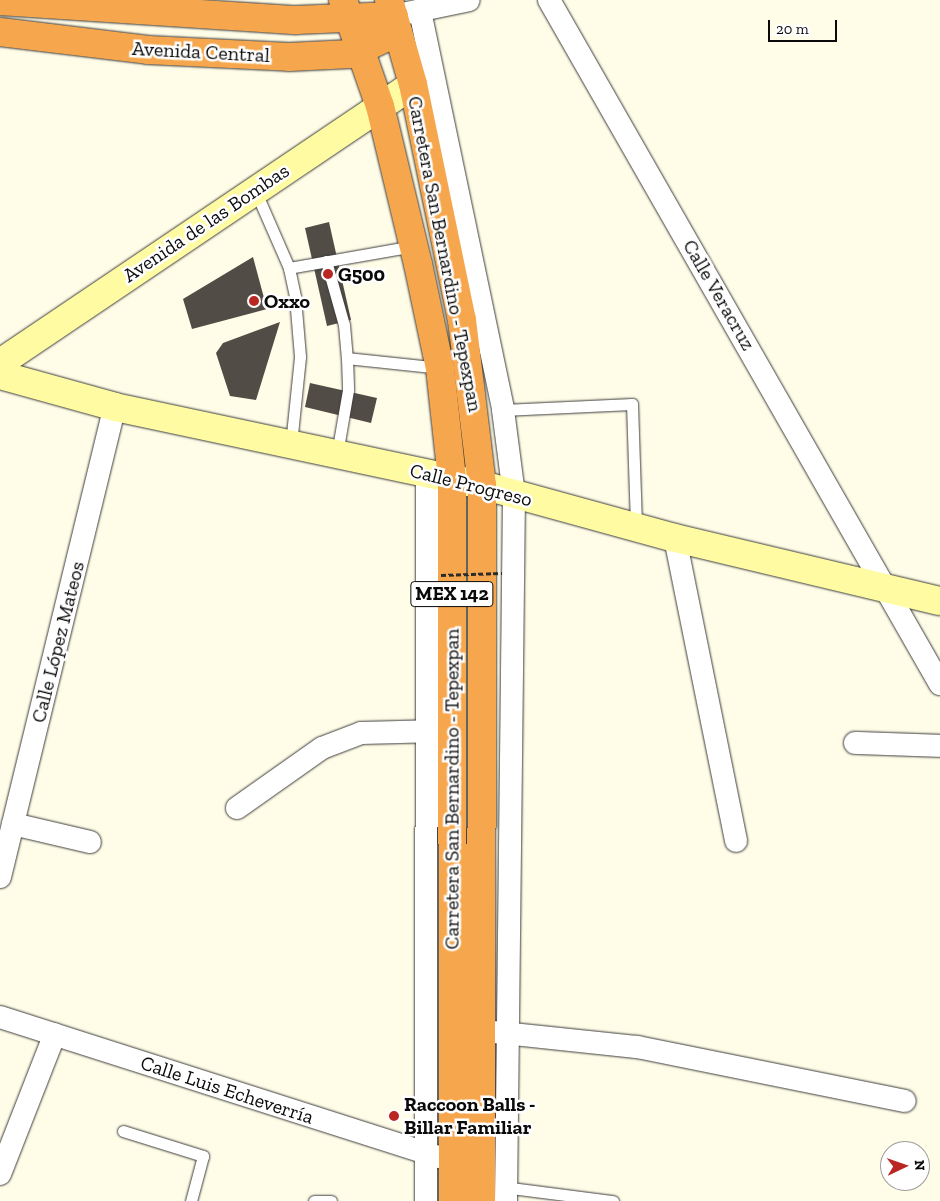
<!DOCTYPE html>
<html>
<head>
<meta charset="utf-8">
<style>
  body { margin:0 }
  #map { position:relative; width:940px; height:1201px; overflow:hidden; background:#fffce7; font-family:"Zilla Slab",serif }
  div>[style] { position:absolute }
  .building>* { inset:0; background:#524c46 }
  .roads { filter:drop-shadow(0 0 1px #3d3d3d) drop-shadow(0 0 1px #3d3d3d) }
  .lane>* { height:11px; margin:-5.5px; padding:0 5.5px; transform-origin:5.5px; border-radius:5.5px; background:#fff }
  .street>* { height:22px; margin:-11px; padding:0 11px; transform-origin:11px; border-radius:11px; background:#fff }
  .secondary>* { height:28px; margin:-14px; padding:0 14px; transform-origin:14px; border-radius:14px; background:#fffba2 }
  .highway>* { height:28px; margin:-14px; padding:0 14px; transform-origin:14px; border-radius:14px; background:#f6a74e }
  .path-bridge>* { height:3px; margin-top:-1.5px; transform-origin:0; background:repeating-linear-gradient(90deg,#2c2c2c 0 5px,transparent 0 7.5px) }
  .dots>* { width:14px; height:14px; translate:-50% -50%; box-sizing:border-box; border:2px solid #fff; border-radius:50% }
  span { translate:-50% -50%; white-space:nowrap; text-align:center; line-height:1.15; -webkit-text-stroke:5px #fff; paint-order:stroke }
  .shield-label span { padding:1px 4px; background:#fff; border:1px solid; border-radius:4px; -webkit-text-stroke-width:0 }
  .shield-label { font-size:19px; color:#0a0a0a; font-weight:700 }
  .street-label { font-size:20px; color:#0a0a0a }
  .poi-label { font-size:20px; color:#0a0a0a; font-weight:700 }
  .left { translate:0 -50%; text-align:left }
  .north { position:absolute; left:880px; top:1141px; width:50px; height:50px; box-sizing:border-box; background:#fff; border:1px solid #9d9d9d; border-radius:50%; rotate:87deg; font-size:14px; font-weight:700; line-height:20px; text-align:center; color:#0a0a0a }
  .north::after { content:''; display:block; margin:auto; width:18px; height:22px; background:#ba2622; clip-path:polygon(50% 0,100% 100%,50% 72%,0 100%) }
  .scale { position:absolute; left:768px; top:20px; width:69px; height:22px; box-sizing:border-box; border:2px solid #0a0a0a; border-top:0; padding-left:6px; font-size:15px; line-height:18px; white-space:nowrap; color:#0a0a0a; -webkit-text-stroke:4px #fff; paint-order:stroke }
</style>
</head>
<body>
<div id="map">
  <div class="building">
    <div style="clip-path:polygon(329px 222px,351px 320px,327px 326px,305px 228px)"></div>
    <div style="clip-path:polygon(253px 257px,267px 309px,192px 329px,183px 299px)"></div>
    <div style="clip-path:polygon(280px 322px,256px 400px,230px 396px,216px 353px,223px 343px)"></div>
    <div style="clip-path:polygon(310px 383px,377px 398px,371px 423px,305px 407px)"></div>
  </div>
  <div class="roads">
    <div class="lane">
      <div style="left:255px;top:190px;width:85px;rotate:66.4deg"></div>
      <div style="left:289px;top:268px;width:30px;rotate:78deg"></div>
      <div style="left:295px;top:297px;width:60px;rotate:85.2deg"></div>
      <div style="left:300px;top:357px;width:87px;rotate:95.9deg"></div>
      <div style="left:326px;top:261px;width:66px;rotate:74.3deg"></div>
      <div style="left:344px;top:325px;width:33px;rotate:85deg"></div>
      <div style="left:347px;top:358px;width:32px;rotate:88deg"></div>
      <div style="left:348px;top:390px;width:65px;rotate:99.8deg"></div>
      <div style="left:289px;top:268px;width:127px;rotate:-10deg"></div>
      <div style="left:347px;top:358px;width:94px;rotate:6.1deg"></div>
      <div style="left:503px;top:410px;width:129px;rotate:-2.7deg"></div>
      <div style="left:632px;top:404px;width:123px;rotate:88.1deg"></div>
      <div style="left:123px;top:1131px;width:84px;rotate:17.4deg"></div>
      <div style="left:203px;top:1156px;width:47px;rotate:104.9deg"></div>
      <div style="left:503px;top:1187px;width:111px;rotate:7.3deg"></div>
      <div style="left:314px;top:1201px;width:17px"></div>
    </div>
    <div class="street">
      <div style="left:549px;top:0;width:788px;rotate:60.25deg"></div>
      <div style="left:420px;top:11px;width:408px;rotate:78.2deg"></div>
      <div style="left:503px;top:410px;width:86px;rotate:82.6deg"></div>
      <div style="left:514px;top:495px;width:706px;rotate:90.65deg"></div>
      <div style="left:407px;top:13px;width:63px;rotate:-11.8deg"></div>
      <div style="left:675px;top:538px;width:309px;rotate:78.6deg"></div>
      <div style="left:855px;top:743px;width:85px;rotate:2deg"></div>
      <div style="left:237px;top:808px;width:104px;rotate:-35.2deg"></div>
      <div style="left:322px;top:748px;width:42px;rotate:-21deg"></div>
      <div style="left:361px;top:733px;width:78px;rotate:-1.5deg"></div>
      <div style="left:13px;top:824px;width:79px;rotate:13.2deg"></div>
      <div style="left:0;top:877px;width:484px;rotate:-76.3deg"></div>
      <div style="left:0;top:1017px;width:460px;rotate:17.7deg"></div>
      <div style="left:494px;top:1032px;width:144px;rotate:6deg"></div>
      <div style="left:637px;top:1047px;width:273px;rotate:11.4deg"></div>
      <div style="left:0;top:1174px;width:150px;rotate:-68.6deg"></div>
      <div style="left:426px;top:1201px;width:728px;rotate:-89.92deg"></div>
    </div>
    <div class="secondary">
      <div style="left:0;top:363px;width:498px;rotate:-34deg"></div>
      <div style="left:0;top:375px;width:119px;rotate:15.5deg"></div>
      <div style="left:115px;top:407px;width:375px;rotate:12deg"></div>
      <div style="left:482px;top:485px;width:200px;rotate:15.4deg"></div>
      <div style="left:675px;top:538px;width:272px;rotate:13.4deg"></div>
    </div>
    <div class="highway">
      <div style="left:343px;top:0;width:112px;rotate:70.8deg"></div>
      <div style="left:380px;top:106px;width:163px;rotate:76.5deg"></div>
      <div style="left:418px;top:264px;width:106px;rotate:78.1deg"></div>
      <div style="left:440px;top:368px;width:112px;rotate:83.8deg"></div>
      <div style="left:452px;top:479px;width:722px;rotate:89.92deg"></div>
      <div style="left:389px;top:0;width:87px;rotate:74.1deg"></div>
      <div style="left:413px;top:84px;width:241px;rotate:78.3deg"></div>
      <div style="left:462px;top:320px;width:166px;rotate:83.1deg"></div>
      <div style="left:482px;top:485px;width:716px;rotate:90.08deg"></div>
      <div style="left:0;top:1px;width:297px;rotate:3.7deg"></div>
      <div style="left:296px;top:20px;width:98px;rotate:-2.3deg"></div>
      <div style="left:0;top:32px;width:149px;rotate:6.9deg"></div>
      <div style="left:148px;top:50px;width:141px;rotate:2.8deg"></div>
      <div style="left:289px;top:57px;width:62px;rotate:-2.8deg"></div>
      <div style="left:351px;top:54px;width:52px;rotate:-25.1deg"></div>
    </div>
  </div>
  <div class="path-bridge">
    <div style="left:441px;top:575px;width:61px;rotate:-1.9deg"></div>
  </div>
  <div class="dots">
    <div style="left:328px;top:274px;background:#ba2622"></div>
    <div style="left:254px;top:301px;background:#ba2622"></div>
    <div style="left:394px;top:1116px;background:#ba2622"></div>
  </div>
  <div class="shield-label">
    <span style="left:452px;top:594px">MEX 142</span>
  </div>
  <div class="street-label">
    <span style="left:201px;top:52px;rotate:3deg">Avenida Central</span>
    <span style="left:206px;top:223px;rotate:-34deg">Avenida de las Bombas</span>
    <span style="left:445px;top:254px;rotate:79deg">Carretera San Bernardino - Tepexpan</span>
    <span style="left:719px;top:295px;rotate:60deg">Calle Veracruz</span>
    <span style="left:471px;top:485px;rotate:14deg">Calle Progreso</span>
    <span style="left:58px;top:642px;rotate:-76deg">Calle López Mateos</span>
    <span style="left:452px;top:789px;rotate:-90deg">Carretera San Bernardino - Tepexpan</span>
    <span style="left:227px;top:1090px;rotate:18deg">Calle Luis Echeverría</span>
  </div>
  <div class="poi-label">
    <span class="left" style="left:338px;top:274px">G500</span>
    <span class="left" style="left:264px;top:301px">Oxxo</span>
    <span class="left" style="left:404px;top:1116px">Raccoon Balls -<br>Billar Familiar</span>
  </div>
  <div class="north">N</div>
  <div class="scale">20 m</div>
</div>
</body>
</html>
